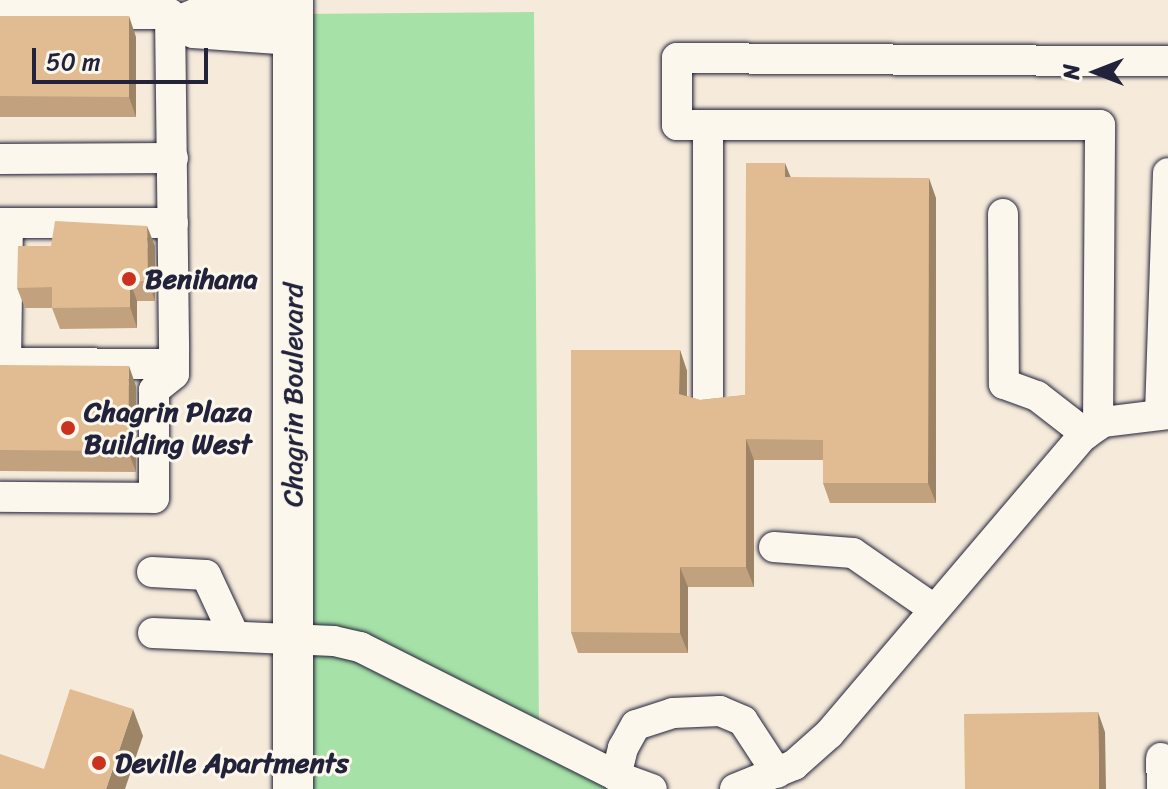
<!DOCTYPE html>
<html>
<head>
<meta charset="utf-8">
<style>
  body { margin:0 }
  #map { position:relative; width:1168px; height:789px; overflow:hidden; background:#f6ebda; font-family:Sriracha,sans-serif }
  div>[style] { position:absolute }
  .green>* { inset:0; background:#a6e1a7 }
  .roads { filter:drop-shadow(0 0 2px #22223b) drop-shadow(0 0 2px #22223b) }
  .minor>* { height:30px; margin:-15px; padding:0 15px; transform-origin:15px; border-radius:15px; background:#fbf7ec }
  .major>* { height:40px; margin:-20px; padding:0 20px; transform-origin:20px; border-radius:20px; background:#fbf7ec }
  .wall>* { inset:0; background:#c2a27e }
  .shaded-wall>* { inset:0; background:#9e8466 }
  .building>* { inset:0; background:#e1bc92 }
  .dots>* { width:22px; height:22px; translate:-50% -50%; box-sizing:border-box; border:4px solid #fbf7ec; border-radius:50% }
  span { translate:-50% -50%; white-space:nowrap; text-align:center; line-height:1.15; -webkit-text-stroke:6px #fbf7ec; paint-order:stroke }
  .poi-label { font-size:28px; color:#22223b; font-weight:700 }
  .left { translate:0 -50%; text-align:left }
  .street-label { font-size:28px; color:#22223b }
  .north { position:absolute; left:1056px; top:32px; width:80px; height:80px; -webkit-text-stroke:6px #fbf7ec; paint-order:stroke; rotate:270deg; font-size:22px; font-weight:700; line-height:32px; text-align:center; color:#22223b }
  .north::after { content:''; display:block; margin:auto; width:28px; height:36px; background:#22223b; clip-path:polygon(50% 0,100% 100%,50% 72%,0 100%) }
  .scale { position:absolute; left:32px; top:48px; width:176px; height:36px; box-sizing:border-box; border:4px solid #22223b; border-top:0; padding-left:10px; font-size:24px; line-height:28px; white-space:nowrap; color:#22223b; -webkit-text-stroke:6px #fbf7ec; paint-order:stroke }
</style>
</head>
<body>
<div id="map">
  <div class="green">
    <div style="clip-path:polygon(534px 12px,539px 737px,616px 789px,293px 789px,293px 14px)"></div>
  </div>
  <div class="roads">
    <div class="minor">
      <div style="left:0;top:13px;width:170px;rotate:0.3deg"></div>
      <div style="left:170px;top:14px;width:337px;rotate:89.3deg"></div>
      <div style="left:174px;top:351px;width:23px;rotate:90deg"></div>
      <div style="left:174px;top:374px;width:26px;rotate:141deg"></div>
      <div style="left:154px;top:390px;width:108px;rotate:90deg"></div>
      <div style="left:154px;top:498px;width:154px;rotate:-179.6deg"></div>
      <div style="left:180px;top:20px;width:16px;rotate:-22deg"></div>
      <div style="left:195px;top:14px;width:98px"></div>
      <div style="left:170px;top:23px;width:25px;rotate:23deg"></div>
      <div style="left:193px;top:33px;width:100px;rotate:4deg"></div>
      <div style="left:708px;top:125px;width:277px;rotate:90deg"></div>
      <div style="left:0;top:159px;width:173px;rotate:-0.3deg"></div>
      <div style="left:1003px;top:214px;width:170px;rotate:89.7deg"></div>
      <div style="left:1004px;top:384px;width:35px;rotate:20deg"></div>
      <div style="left:1037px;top:396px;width:62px;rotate:37.8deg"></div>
      <div style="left:0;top:223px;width:173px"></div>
      <div style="left:0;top:363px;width:174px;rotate:0.3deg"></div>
      <div style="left:6px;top:363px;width:140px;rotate:-89.2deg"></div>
      <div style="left:1160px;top:414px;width:241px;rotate:-88.1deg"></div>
      <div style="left:1098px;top:425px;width:300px;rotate:-89.6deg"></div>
      <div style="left:1100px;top:125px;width:423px;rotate:180deg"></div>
      <div style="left:677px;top:125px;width:67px;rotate:-90deg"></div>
      <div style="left:677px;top:58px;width:491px;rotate:0.4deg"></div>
      <div style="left:774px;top:547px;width:79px;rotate:4.3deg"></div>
      <div style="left:853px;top:553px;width:98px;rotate:34.7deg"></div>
      <div style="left:152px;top:572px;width:54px;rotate:3.2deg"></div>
      <div style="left:206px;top:575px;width:66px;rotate:65deg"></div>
      <div style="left:153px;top:633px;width:181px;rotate:2.5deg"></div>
      <div style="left:334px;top:641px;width:27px;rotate:13deg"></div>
      <div style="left:360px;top:647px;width:287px;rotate:26.7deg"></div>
      <div style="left:616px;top:776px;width:38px;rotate:20deg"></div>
      <div style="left:1161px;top:758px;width:31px;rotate:88deg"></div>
      <div style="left:616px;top:776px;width:29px;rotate:-76deg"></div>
      <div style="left:623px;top:748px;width:26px;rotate:-61deg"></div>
      <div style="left:636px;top:725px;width:39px;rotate:-18deg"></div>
      <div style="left:673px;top:713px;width:47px;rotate:-2.4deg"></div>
      <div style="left:720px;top:711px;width:25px;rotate:23deg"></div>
      <div style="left:743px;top:721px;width:62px;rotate:56.8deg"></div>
      <div style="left:735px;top:789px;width:64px;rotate:-22.1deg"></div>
      <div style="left:794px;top:765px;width:47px;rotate:-41.5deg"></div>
      <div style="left:829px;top:734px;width:392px;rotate:-49.6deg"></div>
      <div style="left:1083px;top:436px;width:24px;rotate:-35deg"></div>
      <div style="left:1103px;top:422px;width:65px;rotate:-7deg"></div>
    </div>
    <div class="major">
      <div style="left:293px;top:0;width:789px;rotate:90deg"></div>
    </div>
  </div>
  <div class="wall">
    <div style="clip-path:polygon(0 16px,136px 37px,136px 117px,0 117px)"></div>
    <div style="clip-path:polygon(791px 177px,936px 198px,936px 503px,830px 503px,823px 483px,823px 460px,754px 460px,754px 587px,688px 587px,688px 653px,578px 653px,571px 632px,680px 350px,687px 371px,687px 396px,700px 400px,745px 395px)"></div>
    <div style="clip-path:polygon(155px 246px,155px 301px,137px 301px,137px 328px,60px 329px,52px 308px,25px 308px,17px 288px)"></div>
    <div style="clip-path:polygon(0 365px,136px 386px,136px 472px,0 471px)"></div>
  </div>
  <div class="shaded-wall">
    <div style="clip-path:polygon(129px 16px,136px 37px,136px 117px,129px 97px)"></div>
    <div style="clip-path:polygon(785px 163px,793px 183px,785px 177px)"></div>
    <div style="clip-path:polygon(929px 178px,936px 198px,936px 503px,928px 483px)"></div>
    <div style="clip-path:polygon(147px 226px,155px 246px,155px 301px,148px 281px)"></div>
    <div style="clip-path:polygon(130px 281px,137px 301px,137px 328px,130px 307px)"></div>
    <div style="clip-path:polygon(680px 350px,687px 371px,687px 415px,679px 394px)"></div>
    <div style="clip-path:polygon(129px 366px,136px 386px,136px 472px,128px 451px)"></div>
    <div style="clip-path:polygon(746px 439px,754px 460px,754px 587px,746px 567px)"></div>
    <div style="clip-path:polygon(680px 567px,688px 587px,688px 653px,680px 633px)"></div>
    <div style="clip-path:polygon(133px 709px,143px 736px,125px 789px,106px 789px)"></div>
    <div style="clip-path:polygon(1098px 712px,1105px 732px,1106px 789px,1099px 789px)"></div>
  </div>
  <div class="building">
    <div style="clip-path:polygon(0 16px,129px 16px,129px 97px,0 96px)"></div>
    <div style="clip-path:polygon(746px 163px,785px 163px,785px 177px,929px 178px,928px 483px,823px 483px,823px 440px,746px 439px,746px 567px,680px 567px,680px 633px,571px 632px,571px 350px,680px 350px,679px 394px,700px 400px,745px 395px)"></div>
    <div style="clip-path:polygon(55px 221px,147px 226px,148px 281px,130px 281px,130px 307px,52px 308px,52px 287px,17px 288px,18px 246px,51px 246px)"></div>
    <div style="clip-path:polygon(0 365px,129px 366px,128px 451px,0 450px)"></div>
    <div style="clip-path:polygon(70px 689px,133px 709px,106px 789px,0 789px,0 754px,44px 769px)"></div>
    <div style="clip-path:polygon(1098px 712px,1099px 789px,965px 789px,964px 714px)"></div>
  </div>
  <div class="dots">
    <div style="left:129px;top:279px;background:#c8321e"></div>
    <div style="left:68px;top:428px;background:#c8321e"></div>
    <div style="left:99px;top:763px;background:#c8321e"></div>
  </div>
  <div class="poi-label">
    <span class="left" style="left:145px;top:279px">Benihana</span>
    <span class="left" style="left:84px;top:428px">Chagrin Plaza<br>Building West</span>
    <span class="left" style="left:115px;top:763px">Deville Apartments</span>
  </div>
  <div class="street-label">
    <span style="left:293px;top:395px;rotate:-90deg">Chagrin Boulevard</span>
  </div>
  <div class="north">N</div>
  <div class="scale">50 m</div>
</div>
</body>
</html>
